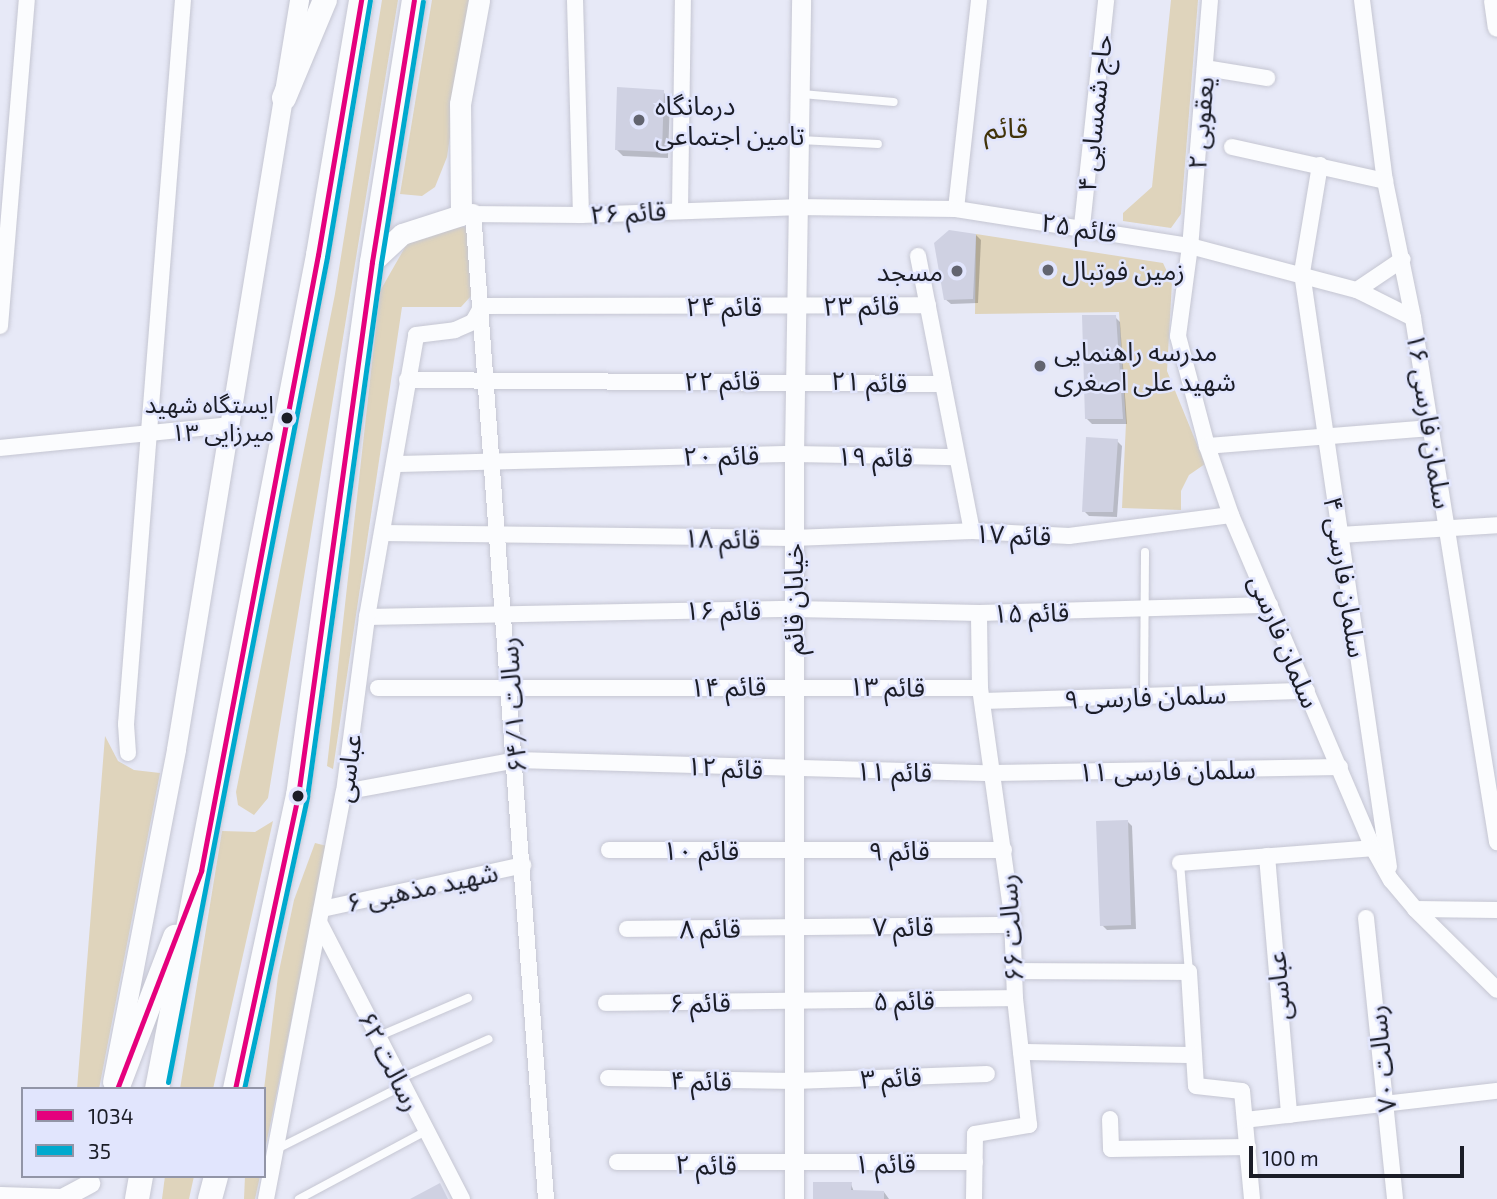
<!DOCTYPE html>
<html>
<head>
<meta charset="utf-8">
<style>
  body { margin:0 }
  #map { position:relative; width:1497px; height:1199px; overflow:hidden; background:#e7e9f7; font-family:"Exo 2","Noto Sans Arabic",sans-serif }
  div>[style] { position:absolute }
  .green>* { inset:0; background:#dfd4bc }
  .shadow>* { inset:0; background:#0003 }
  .building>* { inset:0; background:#cfd1e2 }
  .roads { filter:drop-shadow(0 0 2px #c5c6d2) drop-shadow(0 0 2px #c5c6d2) }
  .service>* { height:8px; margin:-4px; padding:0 4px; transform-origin:4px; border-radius:4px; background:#fbfcfe }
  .minor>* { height:16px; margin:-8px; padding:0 8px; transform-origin:8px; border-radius:8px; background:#fbfcfe }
  .tertiary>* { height:19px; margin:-9.5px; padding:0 9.5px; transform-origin:9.5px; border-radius:9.5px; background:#fbfcfe }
  .secondary>* { height:21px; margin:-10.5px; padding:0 10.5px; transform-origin:10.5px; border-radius:10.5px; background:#fbfcfe }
  .trunk>* { height:24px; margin:-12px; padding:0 12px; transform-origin:12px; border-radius:12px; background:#fbfcfe }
  .bus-1>* { height:5px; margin:-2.5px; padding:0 2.5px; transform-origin:2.5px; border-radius:2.5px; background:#e5007d }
  .bus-2>* { height:5px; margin:-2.5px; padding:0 2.5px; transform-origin:2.5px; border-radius:2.5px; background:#00a9ce }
  .dots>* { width:19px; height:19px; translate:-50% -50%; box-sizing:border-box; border:4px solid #e1e5fd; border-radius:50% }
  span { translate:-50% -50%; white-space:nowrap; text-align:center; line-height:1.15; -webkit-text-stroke:5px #e1e5fd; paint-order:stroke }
  .bus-label { font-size:24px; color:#1b1d27 }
  .right { translate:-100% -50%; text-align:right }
  .poi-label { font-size:26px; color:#1b1d27 }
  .left { translate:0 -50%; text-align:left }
  .street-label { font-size:26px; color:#1b1d27 }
  .neighbourhood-label { font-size:28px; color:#413309 }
  .legend { position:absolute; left:21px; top:1087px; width:245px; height:91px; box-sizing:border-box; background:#e1e5fd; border:2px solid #9295a7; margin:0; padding:9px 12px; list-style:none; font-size:21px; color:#1b1d27 }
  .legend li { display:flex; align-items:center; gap:14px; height:35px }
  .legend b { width:35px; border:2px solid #9295a7 }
  .scale { position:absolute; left:1249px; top:1146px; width:215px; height:32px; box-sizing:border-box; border:4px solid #1b1d27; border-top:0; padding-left:9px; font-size:21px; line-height:24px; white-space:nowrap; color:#1b1d27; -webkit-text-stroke:5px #e1e5fd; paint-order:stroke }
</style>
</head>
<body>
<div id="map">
  <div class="green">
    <div style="clip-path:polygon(382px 0,398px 0,268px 798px,254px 815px,238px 805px,236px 792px,335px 294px)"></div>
    <div style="clip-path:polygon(432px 0,470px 0,447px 157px,435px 187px,422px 196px,400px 194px)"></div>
    <div style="clip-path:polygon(1171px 0,1198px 0,1181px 214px,1171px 228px,1123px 221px,1123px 213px,1152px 187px)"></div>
    <div style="clip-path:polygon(444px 225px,467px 227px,471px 296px,461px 307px,402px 307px,333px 769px,327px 766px,380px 291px,408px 242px)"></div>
    <div style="clip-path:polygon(976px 234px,1163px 263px,1172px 282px,1167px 371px,1205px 464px,1189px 475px,1181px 491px,1181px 510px,1122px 508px,1126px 423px,1119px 312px,975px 314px)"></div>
    <div style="clip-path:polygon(105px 736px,118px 761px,134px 770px,160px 773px,99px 1089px,77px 1089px)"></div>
    <div style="clip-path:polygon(273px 821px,213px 1089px,180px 1089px,222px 831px,255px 832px)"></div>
    <div style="clip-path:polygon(315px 843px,327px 846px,264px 1155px,264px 1089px,278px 976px,294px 900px)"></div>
    <div style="clip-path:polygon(165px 1176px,194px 1176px,189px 1199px,162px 1199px)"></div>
    <div style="clip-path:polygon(245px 1176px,260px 1176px,255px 1199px,244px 1199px)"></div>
  </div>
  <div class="shadow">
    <div style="clip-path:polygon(663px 92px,670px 99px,668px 158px,623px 156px,616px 149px)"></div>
    <div style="clip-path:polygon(976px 235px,981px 240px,978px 303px,951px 304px,945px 299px)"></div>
    <div style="clip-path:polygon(1115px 317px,1120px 322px,1127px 424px,1092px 424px,1087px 419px)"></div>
    <div style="clip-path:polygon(1117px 441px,1122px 446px,1117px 517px,1089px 516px,1084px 511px)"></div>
    <div style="clip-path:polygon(1127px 821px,1132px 826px,1136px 929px,1107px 930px,1102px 925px)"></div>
    <div style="clip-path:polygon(851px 1184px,854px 1192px,884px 1192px,889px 1199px,815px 1199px)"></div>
  </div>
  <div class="building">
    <div style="clip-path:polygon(617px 87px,664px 90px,662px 152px,615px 150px)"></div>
    <div style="clip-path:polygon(949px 230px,976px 234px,973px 299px,944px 300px,934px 243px)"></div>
    <div style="clip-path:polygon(1082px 315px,1116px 315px,1123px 419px,1085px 419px)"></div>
    <div style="clip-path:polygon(1086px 437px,1118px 439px,1113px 512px,1082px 512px)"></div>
    <div style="clip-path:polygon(1128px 820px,1131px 925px,1100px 926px,1096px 821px)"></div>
    <div style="clip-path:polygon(813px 1182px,852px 1182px,851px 1190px,884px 1191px,884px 1199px,813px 1199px)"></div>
    <div style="clip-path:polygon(440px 1183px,448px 1199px,410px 1199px)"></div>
  </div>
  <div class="roads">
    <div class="service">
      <div style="left:802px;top:94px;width:92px;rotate:5deg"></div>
      <div style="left:800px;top:140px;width:78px;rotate:2.9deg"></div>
      <div style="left:1144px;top:696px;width:144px;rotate:-89.6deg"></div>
      <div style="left:1180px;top:863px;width:109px;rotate:85.3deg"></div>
      <div style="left:377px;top:1037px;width:99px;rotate:-23.2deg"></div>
      <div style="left:399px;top:1079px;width:98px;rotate:-24deg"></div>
      <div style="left:277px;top:1149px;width:140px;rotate:-26.7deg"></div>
      <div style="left:299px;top:1199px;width:144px;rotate:-28.2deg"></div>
    </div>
    <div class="minor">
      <div style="left:575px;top:0;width:215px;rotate:88.4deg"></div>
      <div style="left:1210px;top:0;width:247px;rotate:94.6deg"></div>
      <div style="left:1190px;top:246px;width:91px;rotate:97.6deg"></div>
      <div style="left:1178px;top:336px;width:114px;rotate:75.2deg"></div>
      <div style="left:1207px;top:446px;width:73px;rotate:70.8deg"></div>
      <div style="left:1231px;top:515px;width:362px;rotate:66.9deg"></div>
      <div style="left:1373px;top:848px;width:37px;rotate:61deg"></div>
      <div style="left:1391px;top:880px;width:38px;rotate:50deg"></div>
      <div style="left:1415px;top:909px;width:115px;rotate:44.6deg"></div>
      <div style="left:1362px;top:0;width:182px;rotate:82.8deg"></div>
      <div style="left:1385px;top:181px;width:140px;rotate:78.4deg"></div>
      <div style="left:1413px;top:318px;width:531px;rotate:80.89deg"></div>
      <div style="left:1205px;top:68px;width:63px;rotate:9.2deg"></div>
      <div style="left:1232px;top:147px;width:157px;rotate:12.5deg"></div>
      <div style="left:1320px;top:165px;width:109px;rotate:99.5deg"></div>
      <div style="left:1302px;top:273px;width:600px;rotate:81.67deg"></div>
      <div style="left:680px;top:209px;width:209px;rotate:-89.2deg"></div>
      <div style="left:956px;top:209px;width:210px;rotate:-83.7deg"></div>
      <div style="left:473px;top:212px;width:990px;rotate:85.77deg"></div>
      <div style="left:465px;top:214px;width:116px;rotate:0.5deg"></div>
      <div style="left:581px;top:215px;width:214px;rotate:-2.1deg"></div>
      <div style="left:795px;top:207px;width:161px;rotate:0.7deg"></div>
      <div style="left:956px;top:209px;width:237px;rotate:9deg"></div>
      <div style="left:1190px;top:246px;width:173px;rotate:14.8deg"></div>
      <div style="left:1357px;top:290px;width:55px;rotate:-34deg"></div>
      <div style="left:1082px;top:226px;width:227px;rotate:-83.9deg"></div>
      <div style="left:918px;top:256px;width:280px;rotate:78.9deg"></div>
      <div style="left:1357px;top:290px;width:63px;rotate:26.6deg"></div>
      <div style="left:0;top:326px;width:327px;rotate:-85.3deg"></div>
      <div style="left:407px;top:380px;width:536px;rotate:0.43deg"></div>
      <div style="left:1207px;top:446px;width:226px;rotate:-4.6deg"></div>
      <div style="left:0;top:448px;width:232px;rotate:-5.7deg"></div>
      <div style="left:399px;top:464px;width:395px;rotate:-1.5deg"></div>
      <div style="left:794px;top:454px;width:163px;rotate:1.1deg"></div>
      <div style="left:382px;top:533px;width:411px;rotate:0.7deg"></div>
      <div style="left:793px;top:538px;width:179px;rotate:-2.2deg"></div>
      <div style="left:972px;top:531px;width:97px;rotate:3deg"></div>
      <div style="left:1069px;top:536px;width:163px;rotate:-7.4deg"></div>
      <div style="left:1340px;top:535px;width:157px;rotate:-3.6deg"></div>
      <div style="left:367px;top:617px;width:426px;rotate:-1.1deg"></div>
      <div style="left:793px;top:609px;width:186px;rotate:1.2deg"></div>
      <div style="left:979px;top:613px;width:291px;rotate:-1.6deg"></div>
      <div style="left:378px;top:688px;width:602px"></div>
      <div style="left:983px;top:701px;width:324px;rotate:-1.8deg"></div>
      <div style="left:128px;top:753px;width:29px;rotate:-94deg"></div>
      <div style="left:126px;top:724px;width:726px;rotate:-85.5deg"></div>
      <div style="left:344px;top:792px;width:175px;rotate:-10.5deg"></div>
      <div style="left:516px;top:760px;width:479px;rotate:1.6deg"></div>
      <div style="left:995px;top:773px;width:345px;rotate:-1deg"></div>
      <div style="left:609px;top:850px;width:395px"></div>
      <div style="left:1267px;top:856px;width:260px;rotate:85.1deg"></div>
      <div style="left:1180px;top:863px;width:194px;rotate:-4.4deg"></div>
      <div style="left:322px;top:909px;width:206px;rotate:-12.3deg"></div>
      <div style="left:1415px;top:909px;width:82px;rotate:0.7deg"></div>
      <div style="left:1366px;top:918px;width:282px;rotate:84.1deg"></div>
      <div style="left:319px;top:922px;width:312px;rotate:62.7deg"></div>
      <div style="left:627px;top:929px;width:386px;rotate:-0.6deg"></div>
      <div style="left:1014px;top:971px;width:175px;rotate:0.3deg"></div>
      <div style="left:1189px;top:972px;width:114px;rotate:86.5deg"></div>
      <div style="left:1196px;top:1086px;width:46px;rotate:6.2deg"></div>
      <div style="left:1242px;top:1091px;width:108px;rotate:84.7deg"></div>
      <div style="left:606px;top:1003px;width:409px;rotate:-0.7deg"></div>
      <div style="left:1021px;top:1052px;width:172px;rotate:1deg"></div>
      <div style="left:608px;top:1078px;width:186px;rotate:0.9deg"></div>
      <div style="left:794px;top:1081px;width:193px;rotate:-2.1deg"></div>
      <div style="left:1110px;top:1119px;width:30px;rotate:88deg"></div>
      <div style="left:1111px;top:1149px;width:137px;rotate:-0.8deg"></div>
      <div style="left:1245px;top:1120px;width:254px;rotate:-6.6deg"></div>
      <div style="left:617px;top:1162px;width:358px"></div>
      <div style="left:266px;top:1199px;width:414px;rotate:-79.2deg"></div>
      <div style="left:344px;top:792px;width:177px;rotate:-82.5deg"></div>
      <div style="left:367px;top:617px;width:286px;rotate:-80.1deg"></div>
      <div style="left:416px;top:335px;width:39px;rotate:-7deg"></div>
      <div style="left:455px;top:330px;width:20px;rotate:-24deg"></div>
      <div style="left:473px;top:322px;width:18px;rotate:-61deg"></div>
      <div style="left:482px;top:306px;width:446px;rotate:-0.1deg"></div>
      <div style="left:974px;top:1199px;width:65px;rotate:-89.1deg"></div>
      <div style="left:975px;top:1134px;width:55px;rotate:-9.5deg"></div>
      <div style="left:1029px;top:1125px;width:128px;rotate:-96.3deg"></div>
      <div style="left:1015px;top:998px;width:82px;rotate:-92.1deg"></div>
      <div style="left:1012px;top:916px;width:230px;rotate:-98deg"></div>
      <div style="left:980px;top:688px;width:75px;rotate:-90.8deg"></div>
    </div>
    <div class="tertiary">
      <div style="left:1493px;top:0;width:27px;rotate:82deg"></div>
      <div style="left:112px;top:1082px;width:339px;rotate:-79.1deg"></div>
      <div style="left:176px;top:749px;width:759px;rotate:-80.67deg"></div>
      <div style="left:0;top:1196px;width:62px;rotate:1.8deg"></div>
      <div style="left:62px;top:1198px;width:32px;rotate:-28deg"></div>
      <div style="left:794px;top:1199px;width:745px;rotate:-90deg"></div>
      <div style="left:794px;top:454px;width:454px;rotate:-89.1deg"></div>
    </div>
    <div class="secondary">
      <div style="left:372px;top:262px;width:41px;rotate:-43deg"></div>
      <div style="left:402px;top:234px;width:62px;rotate:-17.9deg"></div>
      <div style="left:461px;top:215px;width:111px;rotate:-90.5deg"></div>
      <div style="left:460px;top:104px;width:106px;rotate:-79.6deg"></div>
    </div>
    <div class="trunk">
      <div style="left:284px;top:98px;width:106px;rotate:-67.3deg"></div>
      <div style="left:117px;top:1089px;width:163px;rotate:-69.1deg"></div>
      <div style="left:157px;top:1089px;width:849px;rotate:-79.07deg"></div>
      <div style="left:318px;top:255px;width:259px;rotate:-80.4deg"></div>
      <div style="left:235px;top:1089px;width:300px;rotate:-77.9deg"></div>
      <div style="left:298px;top:796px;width:539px;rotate:-82.11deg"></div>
      <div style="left:372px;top:262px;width:265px;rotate:-80.9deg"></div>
      <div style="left:137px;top:1199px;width:23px;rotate:-80deg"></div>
      <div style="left:210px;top:1199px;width:24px;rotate:-75deg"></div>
    </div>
  </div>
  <div class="bus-1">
    <div style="left:117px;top:1089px;width:234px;rotate:-68.9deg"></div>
    <div style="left:201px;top:871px;width:627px;rotate:-79.25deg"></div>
    <div style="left:318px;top:255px;width:259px;rotate:-80.4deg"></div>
    <div style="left:235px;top:1089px;width:300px;rotate:-77.9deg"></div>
    <div style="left:298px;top:796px;width:539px;rotate:-82.11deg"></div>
    <div style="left:372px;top:262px;width:265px;rotate:-80.9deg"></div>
  </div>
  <div class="bus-2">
    <div style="left:168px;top:1082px;width:840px;rotate:-79.09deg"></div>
    <div style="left:327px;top:257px;width:260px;rotate:-80.5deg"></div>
    <div style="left:244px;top:1089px;width:299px;rotate:-77.8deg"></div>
    <div style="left:307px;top:797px;width:539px;rotate:-82.11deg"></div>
    <div style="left:381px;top:263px;width:265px;rotate:-80.9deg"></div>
  </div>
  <div class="dots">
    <div style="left:639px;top:120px;background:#626470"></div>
    <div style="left:1048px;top:270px;background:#626470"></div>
    <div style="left:957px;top:271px;background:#626470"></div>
    <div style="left:1040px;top:366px;background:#626470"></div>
    <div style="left:287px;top:418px;background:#1b1d27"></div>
    <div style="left:298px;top:796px;background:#1b1d27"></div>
  </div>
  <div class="bus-label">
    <span class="right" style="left:274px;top:418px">ایستگاه شهید<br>میرزایی ۱۳</span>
  </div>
  <div class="poi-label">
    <span class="left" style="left:655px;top:120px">درمانگاه<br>تامین اجتماعی</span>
    <span class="left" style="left:1062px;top:270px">زمین فوتبال</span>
    <span class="right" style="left:943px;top:271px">مسجد</span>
    <span class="left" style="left:1054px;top:366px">مدرسه راهنمایی<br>شهید علی اصغری</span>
  </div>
  <div class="street-label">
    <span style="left:1094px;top:113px;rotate:-84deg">حاج شمسایی ۴</span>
    <span style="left:1200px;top:123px;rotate:-85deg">یعقوبی ۲</span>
    <span style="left:628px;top:212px;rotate:-3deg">قائم ۲۶</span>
    <span style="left:1079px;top:227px;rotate:9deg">قائم ۲۵</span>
    <span style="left:861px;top:305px;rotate:-1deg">قائم ۲۳</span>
    <span style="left:724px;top:306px">قائم ۲۴</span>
    <span style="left:722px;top:380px;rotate:-1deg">قائم ۲۲</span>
    <span style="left:869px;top:381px;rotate:2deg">قائم ۲۱</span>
    <span style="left:1430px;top:421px;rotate:81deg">سلمان فارسی ۱۶</span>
    <span style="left:721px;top:455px;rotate:-1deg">قائم ۲۰</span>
    <span style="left:875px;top:456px;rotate:1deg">قائم ۱۹</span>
    <span style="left:1013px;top:534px;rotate:2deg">قائم ۱۷</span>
    <span style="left:722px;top:538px;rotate:1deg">قائم ۱۸</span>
    <span style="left:1346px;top:577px;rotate:81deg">سلمان فارسی ۴</span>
    <span style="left:793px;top:599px;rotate:-90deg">خیابان قائم</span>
    <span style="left:723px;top:610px">قائم ۱۶</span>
    <span style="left:1031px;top:612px;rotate:-1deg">قائم ۱۵</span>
    <span style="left:1285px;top:641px;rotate:67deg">سلمان فارسی</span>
    <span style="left:728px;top:686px;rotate:-1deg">قائم ۱۴</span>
    <span style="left:887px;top:686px;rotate:1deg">قائم ۱۳</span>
    <span style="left:1145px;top:696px;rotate:-2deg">سلمان فارسی ۹</span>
    <span style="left:512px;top:705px;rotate:-94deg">رسالت ۶۴/۱</span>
    <span style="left:725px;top:767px;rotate:3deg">قائم ۱۲</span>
    <span style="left:347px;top:768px;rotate:-82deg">عباسی</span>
    <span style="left:1167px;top:770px;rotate:-1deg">سلمان فارسی ۱۱</span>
    <span style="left:894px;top:771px;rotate:1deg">قائم ۱۱</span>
    <span style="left:701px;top:850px">قائم ۱۰</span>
    <span style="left:899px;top:850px">قائم ۹</span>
    <span style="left:422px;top:887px;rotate:-12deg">شهید مذهبی ۶</span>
    <span style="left:903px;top:926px">قائم ۷</span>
    <span style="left:710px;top:928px;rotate:-1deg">قائم ۸</span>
    <span style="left:1010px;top:928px;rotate:-94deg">رسالت ۶۶</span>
    <span style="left:1278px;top:986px;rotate:-95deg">عباسی</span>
    <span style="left:904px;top:1000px;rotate:-1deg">قائم ۵</span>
    <span style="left:700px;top:1002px;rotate:-1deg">قائم ۶</span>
    <span style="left:1381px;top:1059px;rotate:-96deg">رسالت ۷۰</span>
    <span style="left:390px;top:1061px;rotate:63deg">رسالت ۶۲</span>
    <span style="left:891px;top:1077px;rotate:-3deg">قائم ۳</span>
    <span style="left:701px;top:1080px;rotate:1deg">قائم ۴</span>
    <span style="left:885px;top:1163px;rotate:-1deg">قائم ۱</span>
    <span style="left:706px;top:1164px;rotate:1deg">قائم ۲</span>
  </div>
  <div class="neighbourhood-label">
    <span style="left:1006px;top:127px">قائم</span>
  </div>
  <ul class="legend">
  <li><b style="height:9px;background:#e5007d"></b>1034</li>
  <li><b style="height:9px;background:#00a9ce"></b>35</li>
  </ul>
  <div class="scale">100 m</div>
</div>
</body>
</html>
